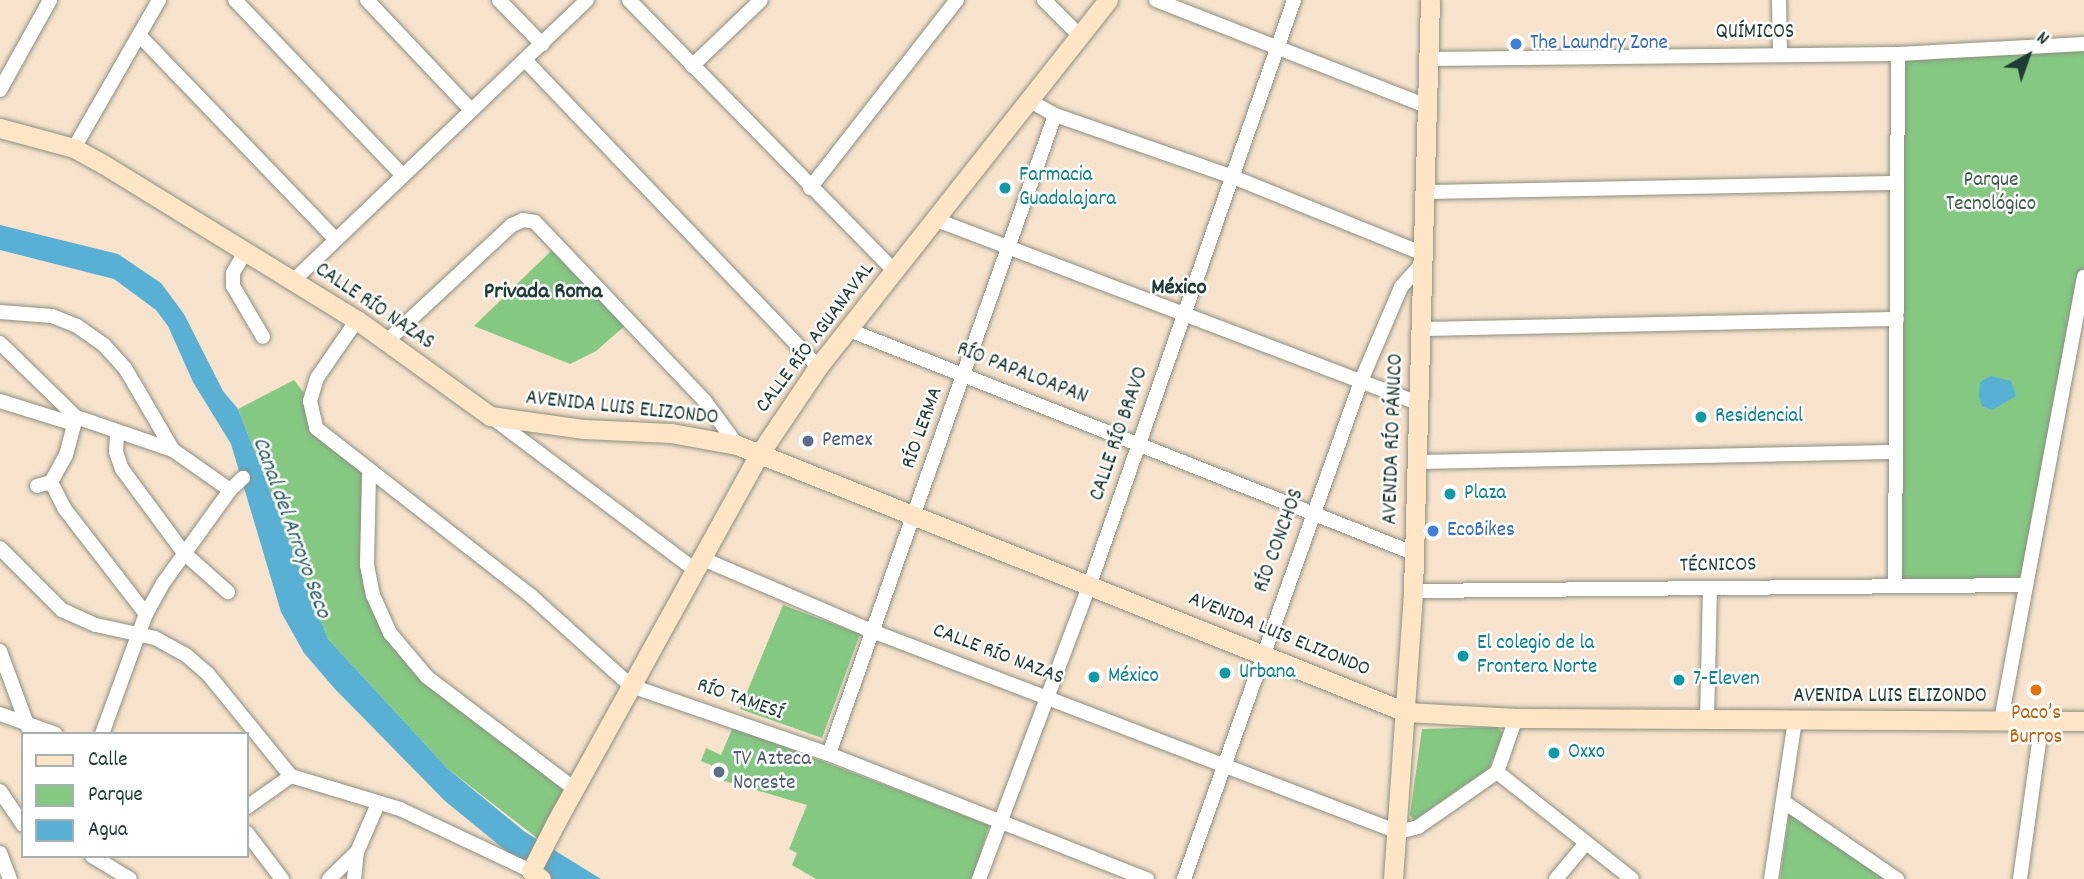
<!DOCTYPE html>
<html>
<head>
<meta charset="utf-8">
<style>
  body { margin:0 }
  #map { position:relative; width:2084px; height:879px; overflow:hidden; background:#f7e2cb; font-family:Dekko,sans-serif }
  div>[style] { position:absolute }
  .green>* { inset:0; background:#84c882 }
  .water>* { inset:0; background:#58b1d5 }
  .roads { filter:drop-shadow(0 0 2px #8b9080) drop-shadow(0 0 2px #8b9080) }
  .street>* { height:14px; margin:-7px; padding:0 7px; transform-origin:7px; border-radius:7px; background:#fff }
  .secondary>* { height:19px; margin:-9.5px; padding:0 9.5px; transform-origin:9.5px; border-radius:9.5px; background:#fee5c5 }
  .dots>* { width:19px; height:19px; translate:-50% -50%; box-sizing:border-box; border:4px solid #fff; border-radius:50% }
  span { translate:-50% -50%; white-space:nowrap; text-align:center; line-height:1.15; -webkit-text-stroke:5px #fff; paint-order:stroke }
  .street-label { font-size:21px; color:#1f3d34 }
  .shop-label { font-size:21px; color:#366cbe }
  .left { translate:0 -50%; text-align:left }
  .culture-label { font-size:21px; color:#0d838f }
  .park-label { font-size:21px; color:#386048 }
  .service-label { font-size:21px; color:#4e5e75 }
  .food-label { font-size:21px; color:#c56008 }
  .neighbourhood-label { font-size:23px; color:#1f3d34; font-weight:700 }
  .water-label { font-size:23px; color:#306064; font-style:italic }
  .legend { position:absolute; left:21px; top:732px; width:228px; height:126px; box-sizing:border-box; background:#fff; border:2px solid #a5b1ae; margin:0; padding:9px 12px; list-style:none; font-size:21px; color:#1f3d34 }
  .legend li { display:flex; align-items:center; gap:14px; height:35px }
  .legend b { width:35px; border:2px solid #a5b1ae }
  .north { position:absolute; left:1993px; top:21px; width:70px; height:70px; -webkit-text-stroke:5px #fff; paint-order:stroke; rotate:40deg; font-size:19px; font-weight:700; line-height:28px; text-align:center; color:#1f3d34 }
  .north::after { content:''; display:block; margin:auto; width:24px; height:32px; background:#1f3d34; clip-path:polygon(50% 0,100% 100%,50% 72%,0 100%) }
</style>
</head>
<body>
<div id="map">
  <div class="green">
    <div style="clip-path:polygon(2084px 44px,2084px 276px,2023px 584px,1896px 584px,1898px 54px)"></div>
    <div style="clip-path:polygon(552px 250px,627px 324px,596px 351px,570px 364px,474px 326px)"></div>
    <div style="clip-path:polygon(294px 380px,310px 401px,311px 416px,369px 475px,367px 565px,405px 654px,573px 788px,545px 844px,448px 769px,328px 639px,238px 409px)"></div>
    <div style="clip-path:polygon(783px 605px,860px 634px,822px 738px,740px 709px)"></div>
    <div style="clip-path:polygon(733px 727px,989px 825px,973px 879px,816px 879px,792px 865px,797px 853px,789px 849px,807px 805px,718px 779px,711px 765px,701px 761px,706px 748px,721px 755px)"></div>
    <div style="clip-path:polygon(1497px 727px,1504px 734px,1489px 768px,1414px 820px,1410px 815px,1422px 729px)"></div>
    <div style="clip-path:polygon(1790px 808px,1888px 879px,1780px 879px)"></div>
  </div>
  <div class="water">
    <div style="clip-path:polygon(0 225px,118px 254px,161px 283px,184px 314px,223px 391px,238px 409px,328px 639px,448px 769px,525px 832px,601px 879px,549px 879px,505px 850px,445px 801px,334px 688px,304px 653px,281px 612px,231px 444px,193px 382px,168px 326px,156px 310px,114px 279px,0 250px)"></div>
    <div style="clip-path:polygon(1991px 376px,2011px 381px,2016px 396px,1992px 410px,1982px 406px,1979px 397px,1980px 382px)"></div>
  </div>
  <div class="roads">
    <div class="street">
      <div style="left:235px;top:0;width:243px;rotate:46.3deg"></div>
      <div style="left:367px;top:0;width:151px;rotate:46.6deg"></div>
      <div style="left:499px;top:0;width:62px;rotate:45.7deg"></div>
      <div style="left:629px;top:0;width:380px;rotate:45.6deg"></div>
      <div style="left:1044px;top:0;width:52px;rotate:45deg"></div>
      <div style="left:1156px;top:0;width:288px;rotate:21.4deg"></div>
      <div style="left:1779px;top:0;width:54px;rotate:88.9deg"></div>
      <div style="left:139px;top:35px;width:283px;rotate:46.1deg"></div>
      <div style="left:1427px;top:59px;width:471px;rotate:-0.6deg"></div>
      <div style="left:1898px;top:54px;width:186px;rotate:-3.1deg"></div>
      <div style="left:525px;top:60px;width:424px;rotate:46.3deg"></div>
      <div style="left:692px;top:66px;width:95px;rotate:-43.7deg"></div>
      <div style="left:0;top:90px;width:103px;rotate:-60.9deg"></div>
      <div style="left:1030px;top:101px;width:29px;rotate:29deg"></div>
      <div style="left:1055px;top:115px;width:188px;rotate:19.2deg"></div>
      <div style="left:1233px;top:177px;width:201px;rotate:22deg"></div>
      <div style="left:74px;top:148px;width:171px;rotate:-60.1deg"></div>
      <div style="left:810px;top:188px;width:239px;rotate:-52deg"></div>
      <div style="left:1423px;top:192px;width:474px;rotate:-1.1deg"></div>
      <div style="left:934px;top:219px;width:518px;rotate:20.82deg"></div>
      <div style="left:245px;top:252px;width:24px;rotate:120deg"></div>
      <div style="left:233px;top:273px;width:13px;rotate:90deg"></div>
      <div style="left:233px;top:286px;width:59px;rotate:59.5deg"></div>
      <div style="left:294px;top:280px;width:405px;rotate:-43.7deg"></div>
      <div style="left:0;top:312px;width:52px;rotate:4.4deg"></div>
      <div style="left:52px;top:316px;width:27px;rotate:22deg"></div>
      <div style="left:77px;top:326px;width:33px;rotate:35deg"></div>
      <div style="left:104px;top:345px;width:31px;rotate:48deg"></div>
      <div style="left:125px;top:368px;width:95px;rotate:59.7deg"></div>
      <div style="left:357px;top:320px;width:70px;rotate:124.6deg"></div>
      <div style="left:317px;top:378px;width:24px;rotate:107deg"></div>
      <div style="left:310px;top:401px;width:28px;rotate:77deg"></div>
      <div style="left:316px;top:428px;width:273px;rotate:38deg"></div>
      <div style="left:531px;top:596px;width:135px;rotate:42deg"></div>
      <div style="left:631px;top:686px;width:209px;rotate:19deg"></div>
      <div style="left:829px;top:754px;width:342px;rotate:21.5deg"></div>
      <div style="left:1420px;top:329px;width:477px;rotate:-1.2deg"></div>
      <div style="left:849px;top:330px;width:606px;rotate:21.57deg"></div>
      <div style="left:387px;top:341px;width:171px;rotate:-42.9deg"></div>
      <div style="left:512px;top:225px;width:12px;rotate:-24deg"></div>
      <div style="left:523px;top:220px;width:12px;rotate:9deg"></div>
      <div style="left:535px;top:222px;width:245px;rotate:46.5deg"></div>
      <div style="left:704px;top:400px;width:56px;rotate:53.7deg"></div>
      <div style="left:0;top:343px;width:106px;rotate:44.2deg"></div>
      <div style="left:76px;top:417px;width:102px;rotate:18.8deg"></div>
      <div style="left:173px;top:450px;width:70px;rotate:35.1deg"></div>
      <div style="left:0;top:401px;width:77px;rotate:17.3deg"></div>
      <div style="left:490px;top:416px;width:256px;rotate:36.9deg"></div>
      <div style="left:117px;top:434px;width:18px;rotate:93deg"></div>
      <div style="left:116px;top:452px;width:18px;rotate:71deg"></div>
      <div style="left:122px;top:469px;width:104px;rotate:53.6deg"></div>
      <div style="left:184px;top:553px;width:59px;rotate:41.6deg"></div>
      <div style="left:1416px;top:462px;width:478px;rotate:-1.2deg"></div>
      <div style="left:369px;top:475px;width:90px;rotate:91.3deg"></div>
      <div style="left:367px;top:565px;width:31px;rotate:79deg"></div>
      <div style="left:373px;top:595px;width:42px;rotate:65.9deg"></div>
      <div style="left:390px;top:633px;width:57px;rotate:49.9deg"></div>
      <div style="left:427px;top:677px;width:183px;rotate:37.2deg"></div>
      <div style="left:51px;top:482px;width:29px;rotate:63deg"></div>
      <div style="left:64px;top:508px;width:134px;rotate:52.3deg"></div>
      <div style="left:37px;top:486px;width:15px;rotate:-16deg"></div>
      <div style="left:51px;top:482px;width:31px;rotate:-61deg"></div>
      <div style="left:66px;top:455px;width:39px;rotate:-75deg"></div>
      <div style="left:0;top:548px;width:88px;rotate:45deg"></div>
      <div style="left:62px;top:610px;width:37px;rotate:24deg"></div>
      <div style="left:96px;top:625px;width:60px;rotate:12.4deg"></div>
      <div style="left:155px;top:638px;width:35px;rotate:29deg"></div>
      <div style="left:186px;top:655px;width:29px;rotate:41deg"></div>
      <div style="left:208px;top:674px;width:132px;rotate:50.9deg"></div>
      <div style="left:291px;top:776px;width:114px;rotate:16.8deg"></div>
      <div style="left:400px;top:809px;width:145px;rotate:25.3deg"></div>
      <div style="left:703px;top:559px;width:184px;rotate:23.1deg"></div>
      <div style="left:872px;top:631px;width:563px;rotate:20.91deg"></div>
      <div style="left:1398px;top:832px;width:21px;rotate:-14deg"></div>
      <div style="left:1418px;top:827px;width:96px;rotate:-34.8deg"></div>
      <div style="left:1895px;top:585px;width:531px;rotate:-89.68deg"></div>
      <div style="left:1413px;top:591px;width:612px;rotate:-0.56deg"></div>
      <div style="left:0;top:651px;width:81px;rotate:69.8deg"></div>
      <div style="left:0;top:714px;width:59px;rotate:19.7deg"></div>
      <div style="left:1707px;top:720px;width:132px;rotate:-88.7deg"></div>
      <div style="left:2001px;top:720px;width:451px;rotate:-79.4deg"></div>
      <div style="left:102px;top:734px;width:128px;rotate:-69.9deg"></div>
      <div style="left:146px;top:614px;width:37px;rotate:-61deg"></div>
      <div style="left:164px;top:582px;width:113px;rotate:-54.3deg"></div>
      <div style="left:230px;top:490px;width:18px;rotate:-43deg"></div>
      <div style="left:829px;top:754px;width:678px;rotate:-70.52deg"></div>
      <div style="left:1497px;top:772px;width:172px;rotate:38.4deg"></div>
      <div style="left:1497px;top:772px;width:57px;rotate:-70.6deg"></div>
      <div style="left:0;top:791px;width:41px;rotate:55.9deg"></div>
      <div style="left:1784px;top:802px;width:137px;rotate:34.3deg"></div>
      <div style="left:247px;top:807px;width:54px;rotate:-35.2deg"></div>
      <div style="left:247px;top:833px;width:58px;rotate:52.7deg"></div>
      <div style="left:0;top:853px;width:28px;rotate:69deg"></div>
      <div style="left:92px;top:856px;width:44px;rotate:31.2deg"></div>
      <div style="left:329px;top:879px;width:39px;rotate:-44deg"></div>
      <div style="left:354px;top:879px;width:27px;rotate:-84deg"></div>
      <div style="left:357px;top:852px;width:50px;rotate:-66.5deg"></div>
      <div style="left:979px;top:879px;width:315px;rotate:-69.4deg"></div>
      <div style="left:1090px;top:584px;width:619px;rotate:-70.74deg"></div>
      <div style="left:1184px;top:879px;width:529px;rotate:-70.43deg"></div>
      <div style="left:1361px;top:381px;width:102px;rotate:-66.9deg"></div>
      <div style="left:1401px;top:287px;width:27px;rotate:-48deg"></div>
      <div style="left:1556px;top:879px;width:47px;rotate:-50.2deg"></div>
      <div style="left:1771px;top:879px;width:161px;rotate:-81.4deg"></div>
      <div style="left:2020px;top:879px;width:160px;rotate:-82.1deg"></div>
    </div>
    <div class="secondary">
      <div style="left:0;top:128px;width:77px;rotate:15.1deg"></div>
      <div style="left:74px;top:148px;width:33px;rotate:29deg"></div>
      <div style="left:103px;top:164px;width:298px;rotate:31.6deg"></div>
      <div style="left:357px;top:320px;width:164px;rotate:35.8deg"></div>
      <div style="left:490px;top:416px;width:95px;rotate:7.9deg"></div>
      <div style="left:584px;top:429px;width:87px;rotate:2.6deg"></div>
      <div style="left:671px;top:433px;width:67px;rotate:10.3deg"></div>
      <div style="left:737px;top:445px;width:720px;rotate:21.76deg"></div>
      <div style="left:1406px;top:712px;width:110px;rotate:3.1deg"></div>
      <div style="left:1516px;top:718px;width:568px;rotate:0.3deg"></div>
      <div style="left:541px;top:879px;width:13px;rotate:-141deg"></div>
      <div style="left:531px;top:871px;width:55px;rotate:-63deg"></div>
      <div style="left:556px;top:822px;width:422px;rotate:-61.1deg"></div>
      <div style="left:760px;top:453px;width:104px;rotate:-56deg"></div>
      <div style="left:818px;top:367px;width:468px;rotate:-51.7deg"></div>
      <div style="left:1393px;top:879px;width:289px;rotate:-86deg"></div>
      <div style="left:1413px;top:591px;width:591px;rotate:-88.35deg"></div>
    </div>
  </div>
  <div class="dots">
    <div style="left:1516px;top:44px;background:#3f7fe0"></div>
    <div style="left:1005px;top:188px;background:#0f9aa8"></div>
    <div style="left:1701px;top:417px;background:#0f9aa8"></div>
    <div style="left:808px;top:441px;background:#5c6f8a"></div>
    <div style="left:1450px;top:494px;background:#0f9aa8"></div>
    <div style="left:1433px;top:531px;background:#3f7fe0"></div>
    <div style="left:1463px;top:656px;background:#0f9aa8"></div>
    <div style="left:1225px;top:673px;background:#0f9aa8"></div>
    <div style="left:1094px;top:677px;background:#0f9aa8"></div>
    <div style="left:1679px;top:680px;background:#0f9aa8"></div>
    <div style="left:2036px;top:690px;background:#e8710a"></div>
    <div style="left:1554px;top:753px;background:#0f9aa8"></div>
    <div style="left:719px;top:772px;background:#5c6f8a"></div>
  </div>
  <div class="street-label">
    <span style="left:1755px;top:33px">QUÍMICOS</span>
    <span style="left:374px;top:307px;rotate:34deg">CALLE RÍO NAZAS</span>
    <span style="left:816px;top:338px;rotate:-53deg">CALLE RÍO AGUANAVAL</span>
    <span style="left:1022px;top:374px;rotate:21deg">RÍO PAPALOAPAN</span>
    <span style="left:622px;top:409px;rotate:6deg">AVENIDA LUIS ELIZONDO</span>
    <span style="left:923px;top:428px;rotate:-70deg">RÍO LERMA</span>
    <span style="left:1120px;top:434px;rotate:-71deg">CALLE RÍO BRAVO</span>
    <span style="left:1394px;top:439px;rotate:-88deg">AVENIDA RÍO PÁNUCO</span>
    <span style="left:1280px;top:541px;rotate:-70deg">RÍO CONCHOS</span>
    <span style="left:1718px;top:566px;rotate:-1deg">TÉCNICOS</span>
    <span style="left:1279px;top:635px;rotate:22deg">AVENIDA LUIS ELIZONDO</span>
    <span style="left:998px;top:655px;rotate:21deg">CALLE RÍO NAZAS</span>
    <span style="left:1890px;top:697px">AVENIDA LUIS ELIZONDO</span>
    <span style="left:740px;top:700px;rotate:19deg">RÍO TAMESÍ</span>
  </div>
  <div class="shop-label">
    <span class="left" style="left:1530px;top:44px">The Laundry Zone</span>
    <span class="left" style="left:1447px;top:531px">EcoBikes</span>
  </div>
  <div class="culture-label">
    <span class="left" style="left:1019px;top:188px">Farmacia<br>Guadalajara</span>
    <span class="left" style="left:1715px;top:417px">Residencial</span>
    <span class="left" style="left:1464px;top:494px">Plaza</span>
    <span class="left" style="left:1477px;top:656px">El colegio de la<br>Frontera Norte</span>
    <span class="left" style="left:1239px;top:673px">Urbana</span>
    <span class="left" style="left:1108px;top:677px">México</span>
    <span class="left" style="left:1693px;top:680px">7-Eleven</span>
    <span class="left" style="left:1568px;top:753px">Oxxo</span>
  </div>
  <div class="park-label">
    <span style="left:1991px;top:193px">Parque<br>Tecnológico</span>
  </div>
  <div class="service-label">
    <span class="left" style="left:822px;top:441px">Pemex</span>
    <span class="left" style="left:733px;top:772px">TV Azteca<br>Noreste</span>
  </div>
  <div class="food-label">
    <span style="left:2036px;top:726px">Paco’s<br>Burros</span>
  </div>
  <div class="neighbourhood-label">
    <span style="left:1179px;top:289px">México</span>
    <span style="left:543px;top:293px">Privada Roma</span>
  </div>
  <div class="water-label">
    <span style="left:290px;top:528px;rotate:70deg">Canal del Arroyo Seco</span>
  </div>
  <ul class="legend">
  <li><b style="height:9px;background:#fee5c5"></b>Calle</li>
  <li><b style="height:19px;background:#84c882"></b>Parque</li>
  <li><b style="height:19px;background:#58b1d5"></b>Agua</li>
  </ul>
  <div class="north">N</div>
</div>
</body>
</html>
